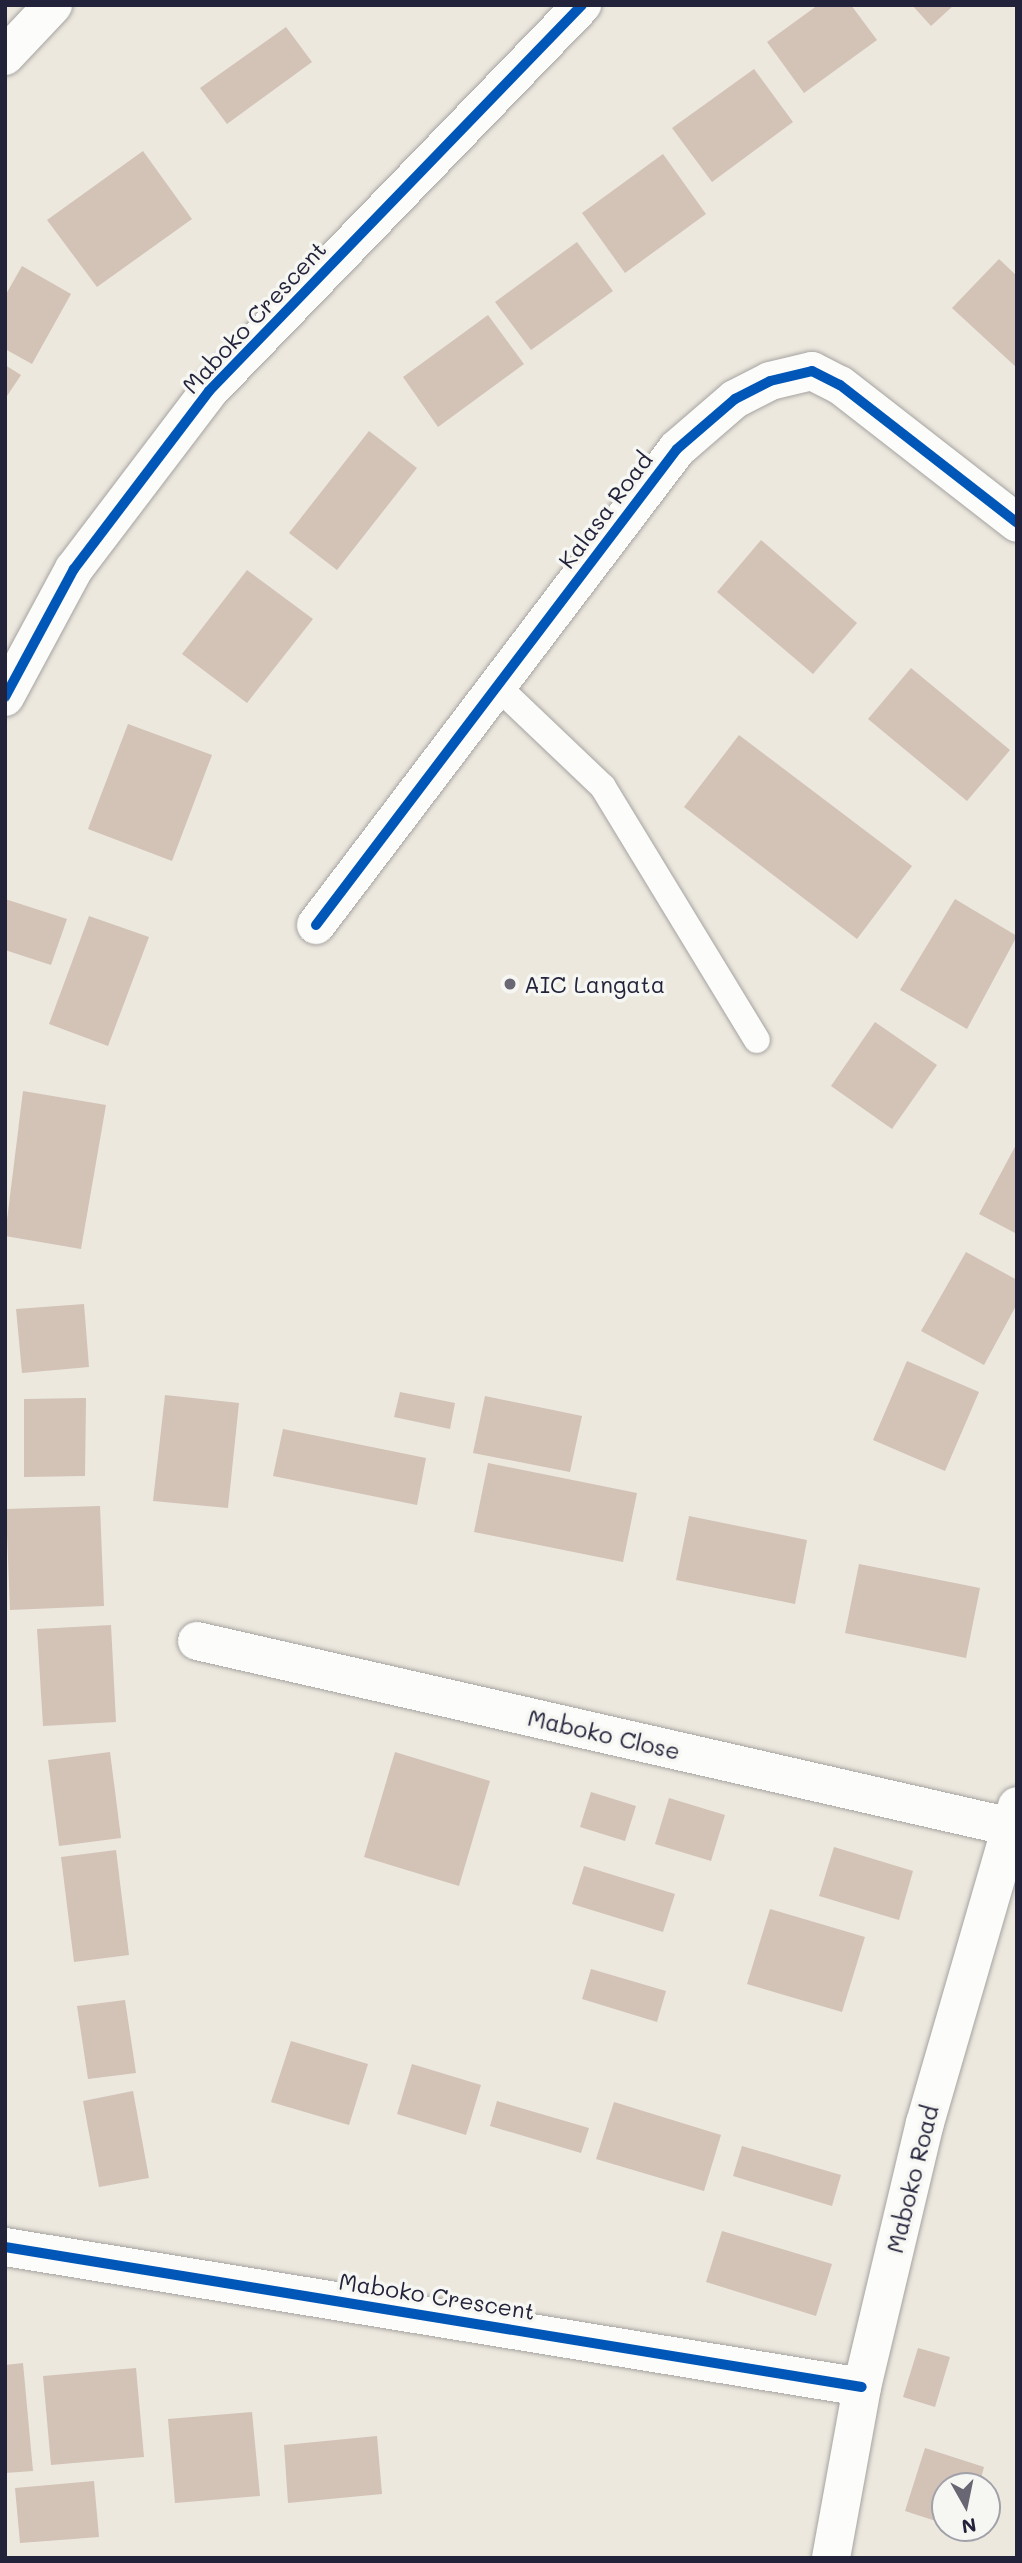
<!DOCTYPE html>
<html>
<head>
<meta charset="utf-8">
<style>
  body { margin:0 }
  #map { position:relative; width:1022px; height:2563px; overflow:hidden; background:#ece8de; font-family:Mali,sans-serif }
  div>[style] { position:absolute }
  .building>* { inset:0; background:#d3c2b6 }
  .roads { filter:drop-shadow(0 0 2px #a6a3a1) drop-shadow(0 0 2px #a6a3a1) }
  .lane>* { height:26px; margin:-13px; padding:0 13px; transform-origin:13px; border-radius:13px; background:#fcfcfa }
  .street>* { height:38px; margin:-19px; padding:0 19px; transform-origin:19px; border-radius:19px; background:#fcfcfa }
  .cycleway>* { height:10px; margin:-5px; padding:0 5px; transform-origin:5px; border-radius:5px; background:#0057b8 }
  .dots>* { width:19px; height:19px; translate:-50% -50%; box-sizing:border-box; border:4px solid #f6f6f2; border-radius:50% }
  span { translate:-50% -50%; white-space:nowrap; text-align:center; line-height:1.15; -webkit-text-stroke:7px #f6f6f2; paint-order:stroke }
  .street-label { font-size:23px; color:#22223b }
  .poi-label { font-size:23px; color:#22223b }
  .left { translate:0 -50%; text-align:left }
  .frame { position:absolute; inset:0; border:7px solid #22223b; pointer-events:none }
  .north { position:absolute; left:931px; top:2472px; width:70px; height:70px; box-sizing:border-box; background:#f6f6f2; border:2px solid #a1a1a9; border-radius:50%; rotate:171deg; font-size:19px; font-weight:700; line-height:28px; text-align:center; color:#22223b }
  .north::after { content:''; display:block; margin:auto; width:24px; height:32px; background:#696774; clip-path:polygon(50% 0,100% 100%,50% 72%,0 100%) }
</style>
</head>
<body>
<div id="map">
  <div class="building">
    <div style="clip-path:polygon(818px 5px,851px 5px,877px 40px,804px 93px,767px 42px)"></div>
    <div style="clip-path:polygon(912px 5px,954px 5px,931px 26px)"></div>
    <div style="clip-path:polygon(286px 27px,312px 62px,227px 124px,200px 88px)"></div>
    <div style="clip-path:polygon(754px 69px,793px 122px,712px 182px,672px 128px)"></div>
    <div style="clip-path:polygon(143px 151px,192px 219px,97px 287px,47px 220px)"></div>
    <div style="clip-path:polygon(663px 154px,706px 214px,625px 273px,582px 213px)"></div>
    <div style="clip-path:polygon(577px 242px,613px 291px,531px 350px,495px 302px)"></div>
    <div style="clip-path:polygon(999px 259px,1017px 276px,1017px 368px,952px 308px)"></div>
    <div style="clip-path:polygon(22px 266px,71px 294px,32px 364px,5px 349px,5px 296px)"></div>
    <div style="clip-path:polygon(488px 315px,524px 364px,438px 427px,403px 377px)"></div>
    <div style="clip-path:polygon(5px 365px,21px 375px,5px 399px)"></div>
    <div style="clip-path:polygon(369px 431px,417px 468px,337px 570px,289px 533px)"></div>
    <div style="clip-path:polygon(761px 540px,857px 623px,813px 674px,717px 592px)"></div>
    <div style="clip-path:polygon(247px 570px,313px 619px,247px 703px,182px 654px)"></div>
    <div style="clip-path:polygon(911px 668px,1010px 750px,967px 801px,868px 719px)"></div>
    <div style="clip-path:polygon(128px 724px,212px 755px,172px 861px,88px 829px)"></div>
    <div style="clip-path:polygon(739px 735px,912px 866px,857px 939px,684px 807px)"></div>
    <div style="clip-path:polygon(5px 899px,67px 919px,51px 965px,5px 950px)"></div>
    <div style="clip-path:polygon(955px 899px,1017px 936px,967px 1029px,900px 990px)"></div>
    <div style="clip-path:polygon(89px 916px,149px 937px,108px 1046px,49px 1024px)"></div>
    <div style="clip-path:polygon(875px 1022px,937px 1065px,892px 1129px,831px 1086px)"></div>
    <div style="clip-path:polygon(23px 1091px,106px 1105px,81px 1249px,5px 1236px)"></div>
    <div style="clip-path:polygon(1017px 1143px,1017px 1234px,979px 1214px)"></div>
    <div style="clip-path:polygon(966px 1252px,1017px 1280px,1017px 1304px,984px 1365px,921px 1331px)"></div>
    <div style="clip-path:polygon(84px 1304px,89px 1367px,22px 1373px,16px 1309px)"></div>
    <div style="clip-path:polygon(907px 1361px,979px 1392px,945px 1471px,873px 1440px)"></div>
    <div style="clip-path:polygon(400px 1392px,455px 1403px,450px 1429px,394px 1417px)"></div>
    <div style="clip-path:polygon(165px 1395px,239px 1403px,228px 1508px,153px 1501px)"></div>
    <div style="clip-path:polygon(485px 1396px,582px 1416px,570px 1472px,473px 1453px)"></div>
    <div style="clip-path:polygon(86px 1398px,85px 1476px,24px 1477px,24px 1399px)"></div>
    <div style="clip-path:polygon(283px 1429px,426px 1458px,417px 1505px,273px 1476px)"></div>
    <div style="clip-path:polygon(488px 1463px,637px 1493px,623px 1562px,474px 1532px)"></div>
    <div style="clip-path:polygon(100px 1506px,104px 1606px,10px 1610px,6px 1509px)"></div>
    <div style="clip-path:polygon(689px 1516px,807px 1540px,795px 1604px,676px 1580px)"></div>
    <div style="clip-path:polygon(859px 1564px,980px 1588px,966px 1658px,845px 1633px)"></div>
    <div style="clip-path:polygon(111px 1625px,116px 1722px,43px 1726px,37px 1629px)"></div>
    <div style="clip-path:polygon(110px 1752px,121px 1838px,59px 1846px,48px 1760px)"></div>
    <div style="clip-path:polygon(395px 1752px,490px 1781px,459px 1886px,364px 1857px)"></div>
    <div style="clip-path:polygon(591px 1792px,636px 1806px,625px 1841px,580px 1827px)"></div>
    <div style="clip-path:polygon(669px 1798px,725px 1815px,711px 1861px,655px 1844px)"></div>
    <div style="clip-path:polygon(834px 1847px,913px 1871px,899px 1920px,819px 1896px)"></div>
    <div style="clip-path:polygon(116px 1850px,129px 1955px,74px 1962px,61px 1857px)"></div>
    <div style="clip-path:polygon(584px 1866px,675px 1894px,663px 1932px,572px 1904px)"></div>
    <div style="clip-path:polygon(770px 1909px,865px 1937px,842px 2012px,747px 1984px)"></div>
    <div style="clip-path:polygon(591px 1969px,666px 1991px,657px 2022px,582px 1999px)"></div>
    <div style="clip-path:polygon(125px 2000px,136px 2073px,88px 2079px,77px 2006px)"></div>
    <div style="clip-path:polygon(291px 2041px,368px 2064px,349px 2125px,271px 2102px)"></div>
    <div style="clip-path:polygon(412px 2064px,481px 2085px,466px 2135px,397px 2114px)"></div>
    <div style="clip-path:polygon(133px 2091px,149px 2178px,99px 2187px,83px 2101px)"></div>
    <div style="clip-path:polygon(497px 2101px,589px 2128px,581px 2153px,490px 2126px)"></div>
    <div style="clip-path:polygon(614px 2102px,721px 2135px,704px 2191px,596px 2159px)"></div>
    <div style="clip-path:polygon(742px 2146px,841px 2175px,832px 2206px,733px 2176px)"></div>
    <div style="clip-path:polygon(722px 2231px,832px 2264px,816px 2316px,706px 2282px)"></div>
    <div style="clip-path:polygon(918px 2348px,950px 2357px,935px 2407px,903px 2397px)"></div>
    <div style="clip-path:polygon(23px 2363px,33px 2471px,5px 2473px,5px 2365px)"></div>
    <div style="clip-path:polygon(136px 2368px,144px 2457px,51px 2465px,43px 2376px)"></div>
    <div style="clip-path:polygon(252px 2412px,260px 2496px,175px 2503px,168px 2419px)"></div>
    <div style="clip-path:polygon(377px 2436px,382px 2494px,288px 2503px,284px 2445px)"></div>
    <div style="clip-path:polygon(925px 2448px,984px 2467px,979px 2486px,945px 2486px,945px 2524px,905px 2511px)"></div>
    <div style="clip-path:polygon(94px 2481px,99px 2537px,20px 2543px,15px 2488px)"></div>
  </div>
  <div class="roads">
    <div class="lane">
      <div style="left:497px;top:686px;width:146px;rotate:43.6deg"></div>
      <div style="left:603px;top:787px;width:296px;rotate:58.7deg"></div>
    </div>
    <div class="street">
      <div style="left:5px;top:56px;width:70px;rotate:-46.7deg"></div>
      <div style="left:5px;top:697px;width:145px;rotate:-61.7deg"></div>
      <div style="left:74px;top:569px;width:223px;rotate:-52.8deg"></div>
      <div style="left:209px;top:391px;width:537px;rotate:-45.98deg"></div>
      <div style="left:316px;top:925px;width:597px;rotate:-52.82deg"></div>
      <div style="left:677px;top:449px;width:77px;rotate:-40.8deg"></div>
      <div style="left:735px;top:399px;width:39px;rotate:-27deg"></div>
      <div style="left:770px;top:381px;width:43px;rotate:-13.4deg"></div>
      <div style="left:812px;top:371px;width:31px;rotate:27deg"></div>
      <div style="left:840px;top:385px;width:224px;rotate:37.9deg"></div>
      <div style="left:197px;top:1641px;width:835px;rotate:12.87deg"></div>
      <div style="left:5px;top:2247px;width:868px;rotate:9.28deg"></div>
      <div style="left:831px;top:2558px;width:174px;rotate:-79.7deg"></div>
      <div style="left:862px;top:2387px;width:271px;rotate:-76.6deg"></div>
      <div style="left:925px;top:2123px;width:330px;rotate:-73.8deg"></div>
    </div>
  </div>
  <div class="cycleway">
    <div style="left:5px;top:697px;width:145px;rotate:-61.7deg"></div>
    <div style="left:74px;top:569px;width:223px;rotate:-52.8deg"></div>
    <div style="left:209px;top:391px;width:537px;rotate:-45.98deg"></div>
    <div style="left:316px;top:925px;width:597px;rotate:-52.82deg"></div>
    <div style="left:677px;top:449px;width:77px;rotate:-40.8deg"></div>
    <div style="left:735px;top:399px;width:39px;rotate:-27deg"></div>
    <div style="left:770px;top:381px;width:43px;rotate:-13.4deg"></div>
    <div style="left:812px;top:371px;width:31px;rotate:27deg"></div>
    <div style="left:840px;top:385px;width:224px;rotate:37.9deg"></div>
    <div style="left:5px;top:2247px;width:868px;rotate:9.28deg"></div>
  </div>
  <div class="dots">
    <div style="left:510px;top:984px;background:#696774"></div>
  </div>
  <div class="street-label">
    <span style="left:254px;top:317px;rotate:-47deg">Maboko Crescent</span>
    <span style="left:605px;top:510px;rotate:-53deg">Kalasa Road</span>
    <span style="left:604px;top:1734px;rotate:13deg">Maboko Close</span>
    <span style="left:912px;top:2179px;rotate:-76deg">Maboko Road</span>
    <span style="left:437px;top:2296px;rotate:9deg">Maboko Crescent</span>
  </div>
  <div class="poi-label">
    <span class="left" style="left:524px;top:984px">AIC Langata</span>
  </div>
  <div class="frame"></div>
  <div class="north">N</div>
</div>
</body>
</html>
